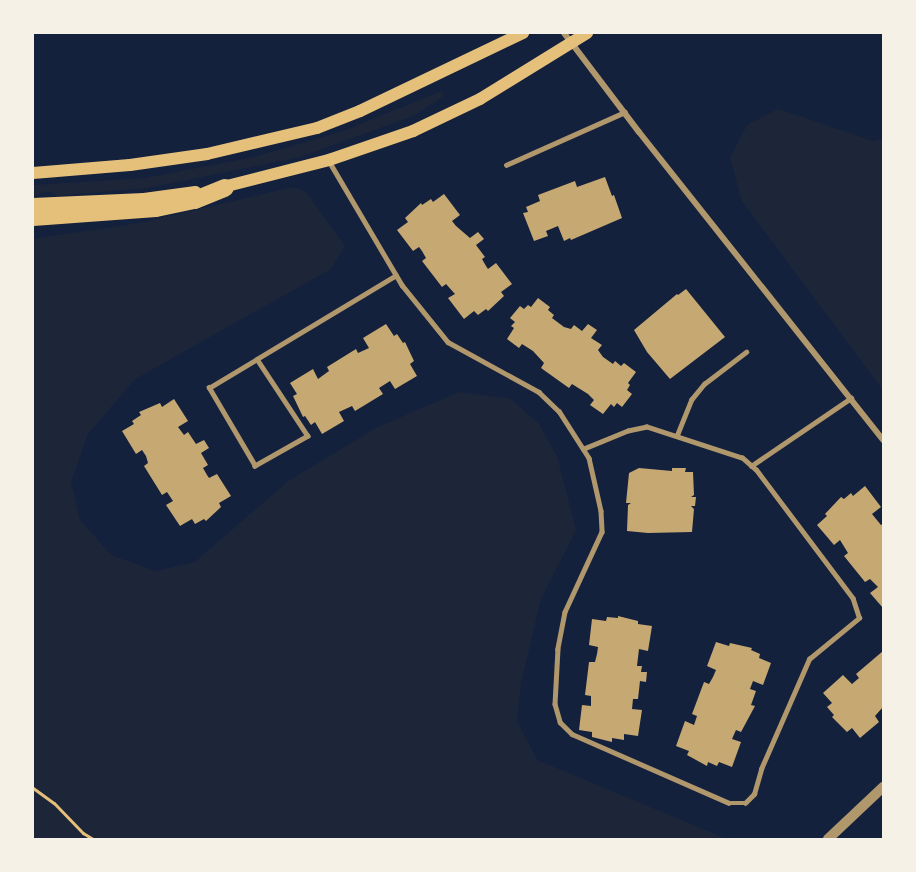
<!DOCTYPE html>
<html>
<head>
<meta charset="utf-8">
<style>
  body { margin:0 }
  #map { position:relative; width:916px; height:872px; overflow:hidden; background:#14213d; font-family:"Open Sans",sans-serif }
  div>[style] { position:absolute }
  .green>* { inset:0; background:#1d2539 }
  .building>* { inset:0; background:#c6a872 }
  .path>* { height:3px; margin:-1.5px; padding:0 1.5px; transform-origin:1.5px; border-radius:1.5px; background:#e5c07b }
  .service>* { height:4.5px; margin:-2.25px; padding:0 2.25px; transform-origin:2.25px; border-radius:2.25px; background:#b1986c }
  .minor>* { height:6px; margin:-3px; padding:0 3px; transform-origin:3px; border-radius:3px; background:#b1986c }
  .tertiary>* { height:10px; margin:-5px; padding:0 5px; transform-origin:5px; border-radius:5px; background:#b1986c }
  .secondary>* { height:12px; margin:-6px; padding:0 6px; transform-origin:6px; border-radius:6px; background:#e5c07b }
  .motorway>* { height:18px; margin:-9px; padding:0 9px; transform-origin:9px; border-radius:9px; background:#e5c07b }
  span { translate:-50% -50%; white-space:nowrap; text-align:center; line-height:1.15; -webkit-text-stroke:6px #f6f1e7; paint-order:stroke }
  .frame { position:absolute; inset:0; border:34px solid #f6f1e7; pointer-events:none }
</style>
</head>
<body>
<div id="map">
  <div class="green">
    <div style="clip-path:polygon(442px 91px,444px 96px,413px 116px,300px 157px,147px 188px,57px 196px,51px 192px,41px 192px,40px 195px,33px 196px,33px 185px,145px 178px,254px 157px,341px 132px)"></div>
    <div style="clip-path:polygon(778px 109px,873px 141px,883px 139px,883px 390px,742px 201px,730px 158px,747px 125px)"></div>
    <div style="clip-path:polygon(293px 187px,306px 192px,345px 246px,331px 269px,135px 379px,88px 434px,71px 482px,80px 520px,111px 555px,156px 571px,195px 562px,287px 482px,374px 429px,459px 392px,511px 399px,539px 424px,557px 456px,576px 530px,541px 599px,521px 683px,517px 721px,537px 760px,727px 839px,33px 839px,33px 239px,145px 222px)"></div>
  </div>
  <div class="building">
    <div style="clip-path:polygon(605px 177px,612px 196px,614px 195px,622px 218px,571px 240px,570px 238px,564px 241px,558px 226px,546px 231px,548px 236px,534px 241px,523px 213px,528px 212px,526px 207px,540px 201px,538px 195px,575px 181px,577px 187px)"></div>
    <div style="clip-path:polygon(444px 194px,460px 215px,452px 221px,456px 226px,470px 238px,478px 232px,484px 239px,476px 245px,485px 257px,482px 259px,486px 266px,488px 269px,496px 263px,512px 284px,501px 292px,504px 296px,488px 311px,486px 309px,478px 315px,474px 311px,464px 319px,448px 298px,455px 294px,446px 284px,442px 287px,422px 261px,426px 258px,422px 251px,419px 247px,413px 251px,397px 230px,408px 222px,405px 218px,421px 203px,422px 205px,431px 199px,433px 202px)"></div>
    <div style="clip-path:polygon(686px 289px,725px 337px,670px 379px,647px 352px,634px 330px,677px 294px,678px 295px)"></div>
    <div style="clip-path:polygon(538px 298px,550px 307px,548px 310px,554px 315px,552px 318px,564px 327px,571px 329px,574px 325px,582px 331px,588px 324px,597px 330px,591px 338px,602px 345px,598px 350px,603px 357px,613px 364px,615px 361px,621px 366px,624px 363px,636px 372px,628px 383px,630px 385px,627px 390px,632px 394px,622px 407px,617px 403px,614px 407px,611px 404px,603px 414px,590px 405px,594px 400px,588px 394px,572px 384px,569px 388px,541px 368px,544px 363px,533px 351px,522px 344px,519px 348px,507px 339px,514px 328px,511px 326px,515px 322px,510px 318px,520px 306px,524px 309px,528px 305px,531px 307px)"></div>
    <div style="clip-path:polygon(386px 324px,394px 336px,397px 334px,403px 343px,405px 342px,414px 361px,410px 364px,417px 376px,395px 389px,390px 381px,379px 388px,383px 394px,355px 411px,352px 406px,339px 412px,344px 421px,322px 434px,315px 422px,311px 425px,305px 416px,303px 417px,293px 396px,297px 394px,290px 383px,313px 369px,318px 379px,329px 371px,327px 367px,356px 349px,358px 353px,369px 348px,363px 338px)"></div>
    <div style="clip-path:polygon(174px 399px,188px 421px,178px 427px,184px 435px,188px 432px,196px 444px,204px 440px,209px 448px,201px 453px,208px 465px,203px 468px,207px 475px,209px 478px,217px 474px,231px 496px,219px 503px,221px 507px,206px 521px,204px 519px,195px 524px,192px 519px,180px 526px,166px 505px,173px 501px,167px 492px,162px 495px,144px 466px,148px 463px,146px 456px,142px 450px,136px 454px,122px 431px,134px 424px,132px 421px,141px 415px,139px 412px,160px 403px,162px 407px)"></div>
    <div style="clip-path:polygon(639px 468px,672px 471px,672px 468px,686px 468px,685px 472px,693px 472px,694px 495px,691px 497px,696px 497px,695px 506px,691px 506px,694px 509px,692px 532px,648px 533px,627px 531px,628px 505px,631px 503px,626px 503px,629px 473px)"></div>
    <div style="clip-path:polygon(865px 486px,881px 507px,872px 514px,881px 525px,883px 524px,883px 608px,870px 593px,878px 587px,870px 579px,865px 582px,844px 556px,848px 553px,840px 540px,834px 545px,817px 525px,827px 516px,825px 514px,841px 497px,844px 499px,851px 493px,853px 496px)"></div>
    <div style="clip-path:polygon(618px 616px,638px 621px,638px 624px,652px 626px,648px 651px,639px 649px,637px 666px,642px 666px,641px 672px,647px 672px,646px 682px,640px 681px,638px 699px,633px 699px,632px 709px,642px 710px,638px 736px,624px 734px,624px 740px,612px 738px,612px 742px,592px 737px,592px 732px,579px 730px,582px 705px,591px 706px,591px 696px,585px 695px,589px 662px,595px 662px,597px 654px,598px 647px,589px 645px,592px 619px,606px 621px,607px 617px,618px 618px)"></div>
    <div style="clip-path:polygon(716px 642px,729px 646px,730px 643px,752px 648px,751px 650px,760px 654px,759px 658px,771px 663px,763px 685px,753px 681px,750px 689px,756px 691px,751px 705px,755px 706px,741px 732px,736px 730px,732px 739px,741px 742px,732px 767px,719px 762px,717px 766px,708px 762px,707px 766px,687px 755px,689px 751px,676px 746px,685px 721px,694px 725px,697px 716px,692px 714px,704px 682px,709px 684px,713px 677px,716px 670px,707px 666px)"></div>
    <div style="clip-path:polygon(883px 651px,883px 707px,875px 716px,879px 722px,860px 738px,852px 728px,847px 732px,832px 717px,834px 715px,827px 707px,832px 703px,823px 693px,843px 675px,852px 684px,859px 678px,856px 674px)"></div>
  </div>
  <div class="path">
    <div style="left:33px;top:788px;width:26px;rotate:36deg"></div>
    <div style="left:54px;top:803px;width:42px;rotate:46deg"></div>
    <div style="left:83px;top:833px;width:12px;rotate:31deg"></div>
  </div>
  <div class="service">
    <div style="left:329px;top:161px;width:144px;rotate:59.5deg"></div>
    <div style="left:402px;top:285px;width:73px;rotate:51.1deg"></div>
    <div style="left:448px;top:342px;width:104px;rotate:28.8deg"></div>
    <div style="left:539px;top:392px;width:28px;rotate:44deg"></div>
    <div style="left:559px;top:411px;width:56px;rotate:57.4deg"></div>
    <div style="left:589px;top:458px;width:54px;rotate:77.2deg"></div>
    <div style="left:601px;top:511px;width:21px;rotate:87deg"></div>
    <div style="left:602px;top:532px;width:88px;rotate:114.8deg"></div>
    <div style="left:565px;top:612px;width:38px;rotate:101deg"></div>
    <div style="left:558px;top:649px;width:55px;rotate:93.1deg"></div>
    <div style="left:555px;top:704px;width:19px;rotate:74deg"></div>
    <div style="left:560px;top:722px;width:17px;rotate:45deg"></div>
    <div style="left:572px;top:734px;width:171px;rotate:23.7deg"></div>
    <div style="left:729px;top:803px;width:16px"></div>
    <div style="left:745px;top:803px;width:13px;rotate:-45deg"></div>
    <div style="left:754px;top:794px;width:26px;rotate:-74deg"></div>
    <div style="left:761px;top:769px;width:120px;rotate:-66.4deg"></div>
    <div style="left:809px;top:659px;width:65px;rotate:-39.4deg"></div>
    <div style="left:859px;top:618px;width:20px;rotate:-108deg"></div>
    <div style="left:853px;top:599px;width:161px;rotate:-126.9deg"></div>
    <div style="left:756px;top:470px;width:18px;rotate:-139deg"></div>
    <div style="left:742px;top:458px;width:100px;rotate:-161.9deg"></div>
    <div style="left:647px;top:427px;width:19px;rotate:168deg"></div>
    <div style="left:628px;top:431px;width:48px;rotate:157.8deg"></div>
    <div style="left:506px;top:165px;width:130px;rotate:-24deg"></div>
    <div style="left:257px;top:359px;width:92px;rotate:56.5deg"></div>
    <div style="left:308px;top:436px;width:61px;rotate:150.5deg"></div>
    <div style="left:255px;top:466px;width:91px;rotate:-120.5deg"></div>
    <div style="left:209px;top:388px;width:56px;rotate:-31.1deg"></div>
    <div style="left:257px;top:359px;width:162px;rotate:-31.1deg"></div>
    <div style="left:677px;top:435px;width:38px;rotate:-68deg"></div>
    <div style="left:691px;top:400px;width:21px;rotate:-51deg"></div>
    <div style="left:704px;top:384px;width:53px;rotate:-37.3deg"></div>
    <div style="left:751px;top:466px;width:121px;rotate:-34.2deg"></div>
  </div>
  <div class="minor">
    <div style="left:564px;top:33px;width:124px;rotate:52.9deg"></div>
    <div style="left:639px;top:132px;width:393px;rotate:51.6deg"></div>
  </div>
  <div class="tertiary">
    <div style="left:828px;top:839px;width:76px;rotate:-43.4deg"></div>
  </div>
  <div class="secondary">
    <div style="left:33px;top:173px;width:97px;rotate:-4.7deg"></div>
    <div style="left:130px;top:165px;width:78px;rotate:-8.1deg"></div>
    <div style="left:207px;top:154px;width:113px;rotate:-13.3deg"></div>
    <div style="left:317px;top:128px;width:46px;rotate:-21.6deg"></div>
    <div style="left:360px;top:111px;width:181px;rotate:-25.6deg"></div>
    <div style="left:219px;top:188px;width:114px;rotate:-14.3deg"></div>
    <div style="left:329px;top:160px;width:89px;rotate:-19deg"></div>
    <div style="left:413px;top:131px;width:74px;rotate:-25.5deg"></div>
    <div style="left:480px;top:99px;width:126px;rotate:-31.7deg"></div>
    <div style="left:33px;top:204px;width:111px;rotate:-2.6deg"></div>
    <div style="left:144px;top:199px;width:52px;rotate:-7.7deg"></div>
  </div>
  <div class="motorway">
    <div style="left:33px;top:217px;width:123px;rotate:-4.2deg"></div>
    <div style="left:156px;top:208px;width:40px;rotate:-12deg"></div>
    <div style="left:195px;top:200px;width:32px;rotate:-22deg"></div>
  </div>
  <div class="frame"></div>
</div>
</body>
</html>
